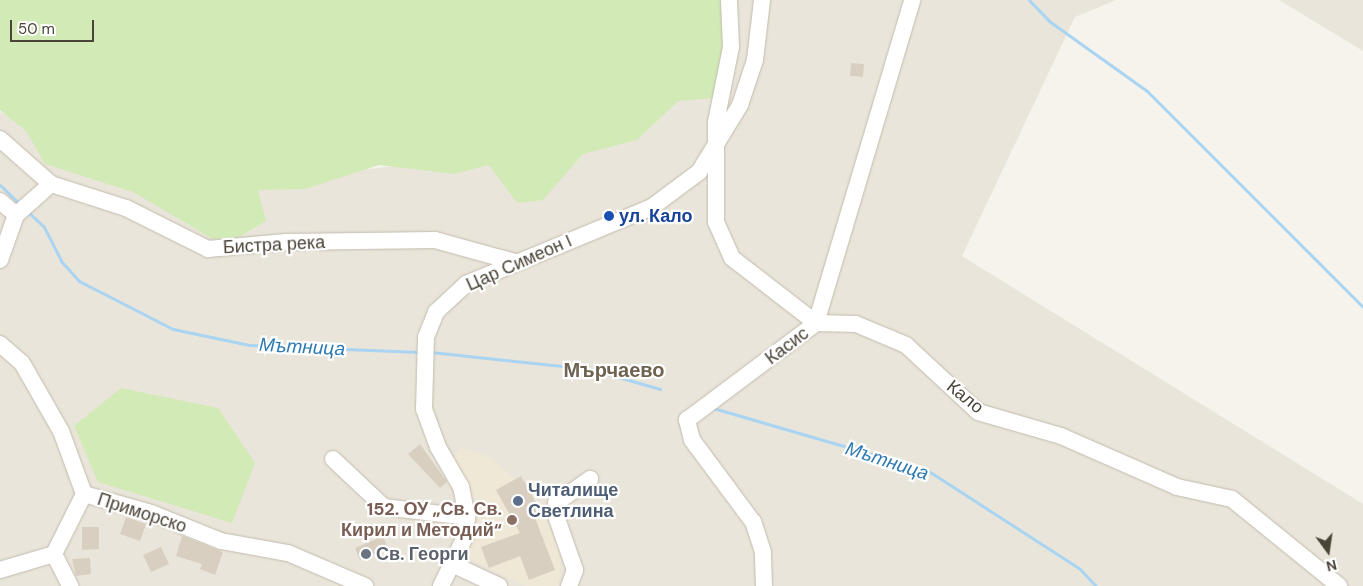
<!DOCTYPE html>
<html>
<head>
<meta charset="utf-8">
<style>
  body { margin:0 }
  #map { position:relative; width:1363px; height:586px; overflow:hidden; background:#f6f3ec; font-family:"DM Sans",sans-serif }
  div>[style] { position:absolute }
  .residential>* { inset:0; background:#eae5da }
  .education>* { inset:0; background:#efe8d6 }
  .green>* { inset:0; background:#d2eab5 }
  .stream>* { height:3px; margin:-1.5px; padding:0 1.5px; transform-origin:1.5px; border-radius:1.5px; background:#a9d4f2 }
  .building>* { inset:0; background:#d8cfc1 }
  .roads { filter:drop-shadow(0 0 1px #c2bbae) drop-shadow(0 0 1px #c2bbae) }
  .minor>* { height:16px; margin:-8px; padding:0 8px; transform-origin:8px; border-radius:8px; background:#fff }
  .dots>* { width:14px; height:14px; translate:-50% -50%; box-sizing:border-box; border:2px solid #fff; border-radius:50% }
  span { translate:-50% -50%; white-space:nowrap; text-align:center; line-height:1.15; -webkit-text-stroke:4.5px #fff; paint-order:stroke }
  .transit-label { font-size:18px; color:#164399; font-weight:700 }
  .left { translate:0 -50%; text-align:left }
  .street-label { font-size:18px; color:#4b4439 }
  .service-label { font-size:18px; color:#4e5e75; font-weight:700 }
  .education-label { font-size:18px; color:#785e54; font-weight:700 }
  .right { translate:-100% -50%; text-align:right }
  .worship-label { font-size:18px; color:#5b616d; font-weight:700 }
  .water-label { font-size:19px; color:#2e7ab2; font-style:italic }
  .quarter-label { font-size:20px; color:#6e6250; font-weight:700 }
  .north { position:absolute; left:1303px; top:526px; width:50px; height:50px; -webkit-text-stroke:4px #fff; paint-order:stroke; rotate:166deg; font-size:14px; font-weight:700; line-height:20px; text-align:center; color:#4b4439 }
  .north::after { content:''; display:block; margin:auto; width:18px; height:22px; background:#4b4439; clip-path:polygon(50% 0,100% 100%,50% 72%,0 100%) }
  .scale { position:absolute; left:10px; top:20px; width:84px; height:22px; box-sizing:border-box; border:2px solid #4b4439; border-top:0; padding-left:6px; font-size:15px; line-height:18px; white-space:nowrap; color:#4b4439; -webkit-text-stroke:4px #fff; paint-order:stroke }
</style>
</head>
<body>
<div id="map">
  <div class="residential">
    <div style="clip-path:polygon(692px 0,1116px 0,1075px 17px,962px 256px,1363px 504px,1363px 586px,0 586px,0 112px,202px 189px,478px 156px)"></div>
    <div style="clip-path:polygon(1279px 0,1363px 0,1363px 51px)"></div>
  </div>
  <div class="education">
    <div style="clip-path:polygon(461px 447px,490px 457px,534px 495px,561px 550px,559px 586px,525px 586px,466px 557px,477px 525px,476px 508px,454px 460px)"></div>
  </div>
  <div class="green">
    <div style="clip-path:polygon(0 0,728px 0,726px 97px,678px 101px,637px 140px,583px 154px,543px 200px,517px 203px,489px 165px,454px 174px,379px 165px,305px 189px,258px 190px,266px 221px,237px 238px,213px 239px,133px 192px,45px 164px,26px 131px,0 110px)"></div>
    <div style="clip-path:polygon(121px 388px,218px 408px,255px 463px,232px 523px,98px 482px,74px 426px)"></div>
  </div>
  <div class="stream">
    <div style="left:1029px;top:0;width:29px;rotate:46deg"></div>
    <div style="left:1049px;top:21px;width:120px;rotate:35.5deg"></div>
    <div style="left:1147px;top:91px;width:305px;rotate:45deg"></div>
    <div style="left:0;top:185px;width:29px;rotate:44deg"></div>
    <div style="left:27px;top:211px;width:23px;rotate:43deg"></div>
    <div style="left:44px;top:227px;width:38px;rotate:63deg"></div>
    <div style="left:61px;top:261px;width:27px;rotate:48deg"></div>
    <div style="left:79px;top:281px;width:106px;rotate:27.1deg"></div>
    <div style="left:173px;top:329px;width:78px;rotate:11.9deg"></div>
    <div style="left:249px;top:345px;width:170px;rotate:2.4deg"></div>
    <div style="left:431px;top:352px;width:160px;rotate:6.1deg"></div>
    <div style="left:590px;top:369px;width:73px;rotate:15.9deg"></div>
    <div style="left:713px;top:408px;width:223px;rotate:16.2deg"></div>
    <div style="left:927px;top:470px;width:182px;rotate:32.9deg"></div>
    <div style="left:1080px;top:569px;width:23px;rotate:47deg"></div>
  </div>
  <div class="building">
    <div style="clip-path:polygon(851px 63px,864px 64px,863px 77px,850px 76px)"></div>
    <div style="clip-path:polygon(420px 444px,447px 482px,440px 488px,408px 454px)"></div>
    <div style="clip-path:polygon(521px 476px,541px 511px,534px 515px,555px 570px,529px 580px,520px 556px,489px 568px,481px 547px,520px 533px,496px 490px)"></div>
    <div style="clip-path:polygon(126px 517px,146px 524px,140px 541px,120px 534px)"></div>
    <div style="clip-path:polygon(82px 527px,99px 527px,99px 549px,82px 550px)"></div>
    <div style="clip-path:polygon(182px 536px,223px 552px,215px 575px,200px 569px,202px 564px,176px 556px)"></div>
    <div style="clip-path:polygon(383px 536px,388px 548px,360px 560px,355px 548px)"></div>
    <div style="clip-path:polygon(161px 547px,169px 564px,151px 572px,143px 555px)"></div>
    <div style="clip-path:polygon(90px 558px,91px 574px,76px 576px,72px 559px)"></div>
  </div>
  <div class="roads">
    <div class="minor">
      <div style="left:729px;top:0;width:47px;rotate:87.6deg"></div>
      <div style="left:731px;top:47px;width:76px;rotate:101.3deg"></div>
      <div style="left:716px;top:122px;width:100px;rotate:90deg"></div>
      <div style="left:716px;top:222px;width:39px;rotate:66deg"></div>
      <div style="left:732px;top:258px;width:106px;rotate:37.7deg"></div>
      <div style="left:816px;top:323px;width:40px;rotate:1.4deg"></div>
      <div style="left:856px;top:324px;width:54px;rotate:22.8deg"></div>
      <div style="left:906px;top:345px;width:98px;rotate:42.9deg"></div>
      <div style="left:978px;top:412px;width:86px;rotate:16.1deg"></div>
      <div style="left:1061px;top:436px;width:127px;rotate:23.7deg"></div>
      <div style="left:1177px;top:487px;width:56px;rotate:12.3deg"></div>
      <div style="left:1232px;top:499px;width:138px;rotate:39.1deg"></div>
      <div style="left:0;top:139px;width:68px;rotate:41.4deg"></div>
      <div style="left:51px;top:184px;width:79px;rotate:17.7deg"></div>
      <div style="left:126px;top:208px;width:92px;rotate:26.6deg"></div>
      <div style="left:208px;top:249px;width:78px;rotate:-5.1deg"></div>
      <div style="left:286px;top:242px;width:149px;rotate:-0.8deg"></div>
      <div style="left:435px;top:240px;width:83px;rotate:15.4deg"></div>
      <div style="left:0;top:201px;width:21px;rotate:41deg"></div>
      <div style="left:0;top:260px;width:48px;rotate:-70.4deg"></div>
      <div style="left:16px;top:215px;width:47px;rotate:-41.5deg"></div>
      <div style="left:0;top:344px;width:29px;rotate:41deg"></div>
      <div style="left:22px;top:363px;width:78px;rotate:60.2deg"></div>
      <div style="left:61px;top:431px;width:67px;rotate:69.9deg"></div>
      <div style="left:84px;top:494px;width:70px;rotate:15.8deg"></div>
      <div style="left:151px;top:513px;width:75px;rotate:21.8deg"></div>
      <div style="left:221px;top:541px;width:68px;rotate:10.2deg"></div>
      <div style="left:288px;top:553px;width:84px;rotate:23.2deg"></div>
      <div style="left:333px;top:459px;width:70px;rotate:43.3deg"></div>
      <div style="left:384px;top:507px;width:84px;rotate:6.9deg"></div>
      <div style="left:54px;top:554px;width:36px;rotate:63deg"></div>
      <div style="left:452px;top:564px;width:52px;rotate:25.1deg"></div>
      <div style="left:0;top:570px;width:56px;rotate:-16.5deg"></div>
      <div style="left:54px;top:554px;width:67px;rotate:-63.4deg"></div>
      <div style="left:441px;top:586px;width:55px;rotate:-63.9deg"></div>
      <div style="left:465px;top:537px;width:20px;rotate:-84deg"></div>
      <div style="left:467px;top:517px;width:31px;rotate:-101deg"></div>
      <div style="left:461px;top:487px;width:46px;rotate:-119.9deg"></div>
      <div style="left:438px;top:447px;width:40px;rotate:-110.2deg"></div>
      <div style="left:424px;top:409px;width:72px;rotate:-88.4deg"></div>
      <div style="left:426px;top:337px;width:27px;rotate:-68deg"></div>
      <div style="left:436px;top:312px;width:41px;rotate:-43deg"></div>
      <div style="left:466px;top:284px;width:201px;rotate:-22.5deg"></div>
      <div style="left:652px;top:207px;width:59px;rotate:-36.7deg"></div>
      <div style="left:699px;top:172px;width:79px;rotate:-58.5deg"></div>
      <div style="left:740px;top:105px;width:47px;rotate:-71.6deg"></div>
      <div style="left:755px;top:60px;width:60px;rotate:-83.3deg"></div>
      <div style="left:569px;top:586px;width:17px;rotate:-69deg"></div>
      <div style="left:575px;top:570px;width:60px;rotate:-109.3deg"></div>
      <div style="left:555px;top:513px;width:10px;rotate:-84deg"></div>
      <div style="left:556px;top:503px;width:42px;rotate:-35.2deg"></div>
      <div style="left:764px;top:586px;width:34px;rotate:-92deg"></div>
      <div style="left:763px;top:552px;width:32px;rotate:-108deg"></div>
      <div style="left:753px;top:522px;width:102px;rotate:-126.6deg"></div>
      <div style="left:692px;top:440px;width:21px;rotate:-104deg"></div>
      <div style="left:687px;top:420px;width:161px;rotate:-36.9deg"></div>
      <div style="left:816px;top:323px;width:337px;rotate:-73.4deg"></div>
    </div>
  </div>
  <div class="dots">
    <div style="left:609px;top:216px;background:#1a4fb4"></div>
    <div style="left:518px;top:501px;background:#5c6f8a"></div>
    <div style="left:512px;top:520px;background:#8d6e63"></div>
    <div style="left:366px;top:554px;background:#6b7280"></div>
  </div>
  <div class="transit-label">
    <span class="left" style="left:619px;top:216px">ул. Кало</span>
  </div>
  <div class="street-label">
    <span style="left:274px;top:245px;rotate:-3deg">Бистра река</span>
    <span style="left:519px;top:263px;rotate:-24deg">Цар Симеон I</span>
    <span style="left:787px;top:346px;rotate:-37deg">Касис</span>
    <span style="left:965px;top:397px;rotate:39deg">Кало</span>
    <span style="left:142px;top:513px;rotate:18deg">Приморско</span>
  </div>
  <div class="service-label">
    <span class="left" style="left:528px;top:501px">Читалище<br>Светлина</span>
  </div>
  <div class="education-label">
    <span class="right" style="left:502px;top:520px">152. ОУ „Св. Св.<br>Кирил и Методий“</span>
  </div>
  <div class="worship-label">
    <span class="left" style="left:376px;top:554px">Св. Георги</span>
  </div>
  <div class="water-label">
    <span style="left:302px;top:347px;rotate:3deg">Мътница</span>
    <span style="left:887px;top:461px;rotate:18deg">Мътница</span>
  </div>
  <div class="quarter-label">
    <span style="left:614px;top:370px">Мърчаево</span>
  </div>
  <div class="north">N</div>
  <div class="scale">50 m</div>
</div>
</body>
</html>
